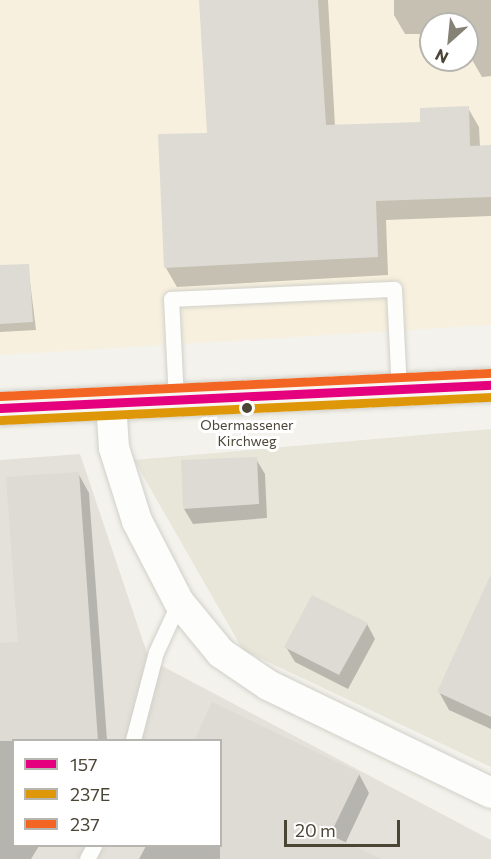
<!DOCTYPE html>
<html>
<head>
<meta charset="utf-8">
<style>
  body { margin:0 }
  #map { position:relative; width:491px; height:859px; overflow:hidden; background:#f3f2ec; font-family:Commissioner,sans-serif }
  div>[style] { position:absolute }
  .residential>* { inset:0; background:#e8e5d9 }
  .commercial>* { inset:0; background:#f7f0de }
  .industrial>* { inset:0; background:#e4e1da }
  .shadow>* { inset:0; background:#0003 }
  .building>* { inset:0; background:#dddbd4 }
  .roads { filter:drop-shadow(0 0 2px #d1d0c9) drop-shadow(0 0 2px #d1d0c9) }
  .service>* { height:15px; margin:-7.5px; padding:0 7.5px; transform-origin:7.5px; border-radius:7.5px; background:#fdfdfc }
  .minor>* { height:30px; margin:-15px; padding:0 15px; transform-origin:15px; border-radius:15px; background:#fdfdfc }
  .secondary>* { height:33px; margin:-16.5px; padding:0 16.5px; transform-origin:16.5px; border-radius:16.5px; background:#f7f6f0 }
  .bus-1>* { height:9px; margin:-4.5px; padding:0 4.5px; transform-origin:4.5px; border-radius:4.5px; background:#e5007d }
  .bus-2>* { height:9px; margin:-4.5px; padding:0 4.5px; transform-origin:4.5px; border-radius:4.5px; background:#dd9708 }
  .bus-3>* { height:9px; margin:-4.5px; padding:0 4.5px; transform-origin:4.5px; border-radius:4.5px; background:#f26522 }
  .dots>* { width:16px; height:16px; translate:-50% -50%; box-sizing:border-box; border:3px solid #fff; border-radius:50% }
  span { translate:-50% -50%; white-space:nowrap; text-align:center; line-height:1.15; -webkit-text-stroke:6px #fff; paint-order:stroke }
  .bus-label { font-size:14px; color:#4b4536 }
  .legend { position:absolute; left:12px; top:739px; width:210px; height:108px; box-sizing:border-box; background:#fff; border:2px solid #b7b5af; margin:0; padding:8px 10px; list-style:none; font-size:18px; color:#4b4536 }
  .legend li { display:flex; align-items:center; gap:12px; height:30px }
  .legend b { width:30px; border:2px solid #b7b5af }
  .north { position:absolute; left:419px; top:12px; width:60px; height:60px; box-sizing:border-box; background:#fff; border:2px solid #b7b5af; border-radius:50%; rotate:207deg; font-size:16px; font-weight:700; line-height:24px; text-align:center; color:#4b4536 }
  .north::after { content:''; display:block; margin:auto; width:21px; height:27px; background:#868276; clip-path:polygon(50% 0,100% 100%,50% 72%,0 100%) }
  .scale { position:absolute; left:284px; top:820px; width:116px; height:27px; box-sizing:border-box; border:3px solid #4b4536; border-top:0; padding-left:8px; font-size:18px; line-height:21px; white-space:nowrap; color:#4b4536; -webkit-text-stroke:4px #fff; paint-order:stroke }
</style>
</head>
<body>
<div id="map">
  <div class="residential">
    <div style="clip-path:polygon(491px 429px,491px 767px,243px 650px,134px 460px)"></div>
  </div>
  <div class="commercial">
    <div style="clip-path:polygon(evenodd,0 0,491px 0,491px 325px,0 355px,0 0,431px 24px,467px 24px,467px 60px,431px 60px,431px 24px)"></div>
  </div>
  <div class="industrial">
    <div style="clip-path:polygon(evenodd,80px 454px,149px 659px,491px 840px,491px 859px,0 859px,0 460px,80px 454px,14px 740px,220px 740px,220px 846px,14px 846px,14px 740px)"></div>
  </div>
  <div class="shadow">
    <div style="clip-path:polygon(200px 0,328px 0,335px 126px,422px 124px,468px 108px,479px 127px,480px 147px,491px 146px,491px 216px,386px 220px,388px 275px,177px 287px,166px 268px,208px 134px)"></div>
    <div style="clip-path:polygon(394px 0,491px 0,491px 76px,482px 77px,471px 58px,467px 24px,431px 24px,431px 34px,405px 34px,394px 15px)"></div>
    <div style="clip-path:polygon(28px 265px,36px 330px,0 332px,0 267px)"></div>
    <div style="clip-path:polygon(256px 459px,265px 474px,267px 518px,193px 524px,184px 509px)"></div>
    <div style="clip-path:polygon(78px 473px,89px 493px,107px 740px,14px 740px,14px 846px,39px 846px,31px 859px,0 859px,0 645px,19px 644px)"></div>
    <div style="clip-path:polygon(491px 617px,491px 729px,449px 710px,439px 692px)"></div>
    <div style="clip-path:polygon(367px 624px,375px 639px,348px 689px,295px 662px,286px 647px)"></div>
    <div style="clip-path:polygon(212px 704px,359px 774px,369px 793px,345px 844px,363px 859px,139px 859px,146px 846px,220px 846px,220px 740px)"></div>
  </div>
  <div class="building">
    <div style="clip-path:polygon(199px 0,318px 0,326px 125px,420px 122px,420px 108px,469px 106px,470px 146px,491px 145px,491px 197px,376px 201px,378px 257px,164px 268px,158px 134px,207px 133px)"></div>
    <div style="clip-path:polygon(29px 264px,33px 322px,0 324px,0 265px)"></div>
    <div style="clip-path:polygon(257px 457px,259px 504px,183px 509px,181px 460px)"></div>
    <div style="clip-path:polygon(79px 472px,98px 741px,0 741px,0 643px,18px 642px,6px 477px)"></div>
    <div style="clip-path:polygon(491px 574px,491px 717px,437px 692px)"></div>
    <div style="clip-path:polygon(312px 595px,368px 623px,339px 675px,284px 647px)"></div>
    <div style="clip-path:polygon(212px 702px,360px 773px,330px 835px,382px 859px,220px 859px,220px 741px,194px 741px)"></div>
  </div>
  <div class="roads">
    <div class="service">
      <div style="left:176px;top:400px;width:101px;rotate:-92.8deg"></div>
      <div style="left:171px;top:299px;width:223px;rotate:-2.6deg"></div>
      <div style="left:394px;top:289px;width:101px;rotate:87.2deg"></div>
      <div style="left:133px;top:740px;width:91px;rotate:-75.4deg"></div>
      <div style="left:156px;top:652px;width:55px;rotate:-65.3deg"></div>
      <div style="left:87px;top:859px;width:15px;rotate:-62deg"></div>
    </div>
    <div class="minor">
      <div style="left:111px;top:402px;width:46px;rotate:86.3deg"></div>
      <div style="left:114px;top:448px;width:77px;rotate:72.5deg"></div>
      <div style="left:137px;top:521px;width:91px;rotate:62.6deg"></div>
      <div style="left:179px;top:602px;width:66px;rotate:50.5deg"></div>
      <div style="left:221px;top:653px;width:57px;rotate:34.2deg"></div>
      <div style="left:268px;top:685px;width:248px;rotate:25.8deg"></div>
    </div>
    <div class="secondary">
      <div style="left:0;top:408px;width:492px;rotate:-2.7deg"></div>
    </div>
  </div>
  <div class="bus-1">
    <div style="left:0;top:408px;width:492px;rotate:-2.7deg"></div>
  </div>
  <div class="bus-2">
    <div style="left:1px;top:420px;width:491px;rotate:-2.7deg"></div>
  </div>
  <div class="bus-3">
    <div style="left:0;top:396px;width:491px;rotate:-2.7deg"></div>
  </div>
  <div class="dots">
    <div style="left:247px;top:408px;background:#4b4536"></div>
  </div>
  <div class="bus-label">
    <span style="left:247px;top:433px">Obermassener<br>Kirchweg</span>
  </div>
  <ul class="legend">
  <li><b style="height:8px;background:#e5007d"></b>157</li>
  <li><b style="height:8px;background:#dd9708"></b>237E</li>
  <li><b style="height:8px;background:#f26522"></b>237</li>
  </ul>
  <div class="north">N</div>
  <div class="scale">20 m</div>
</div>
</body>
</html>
